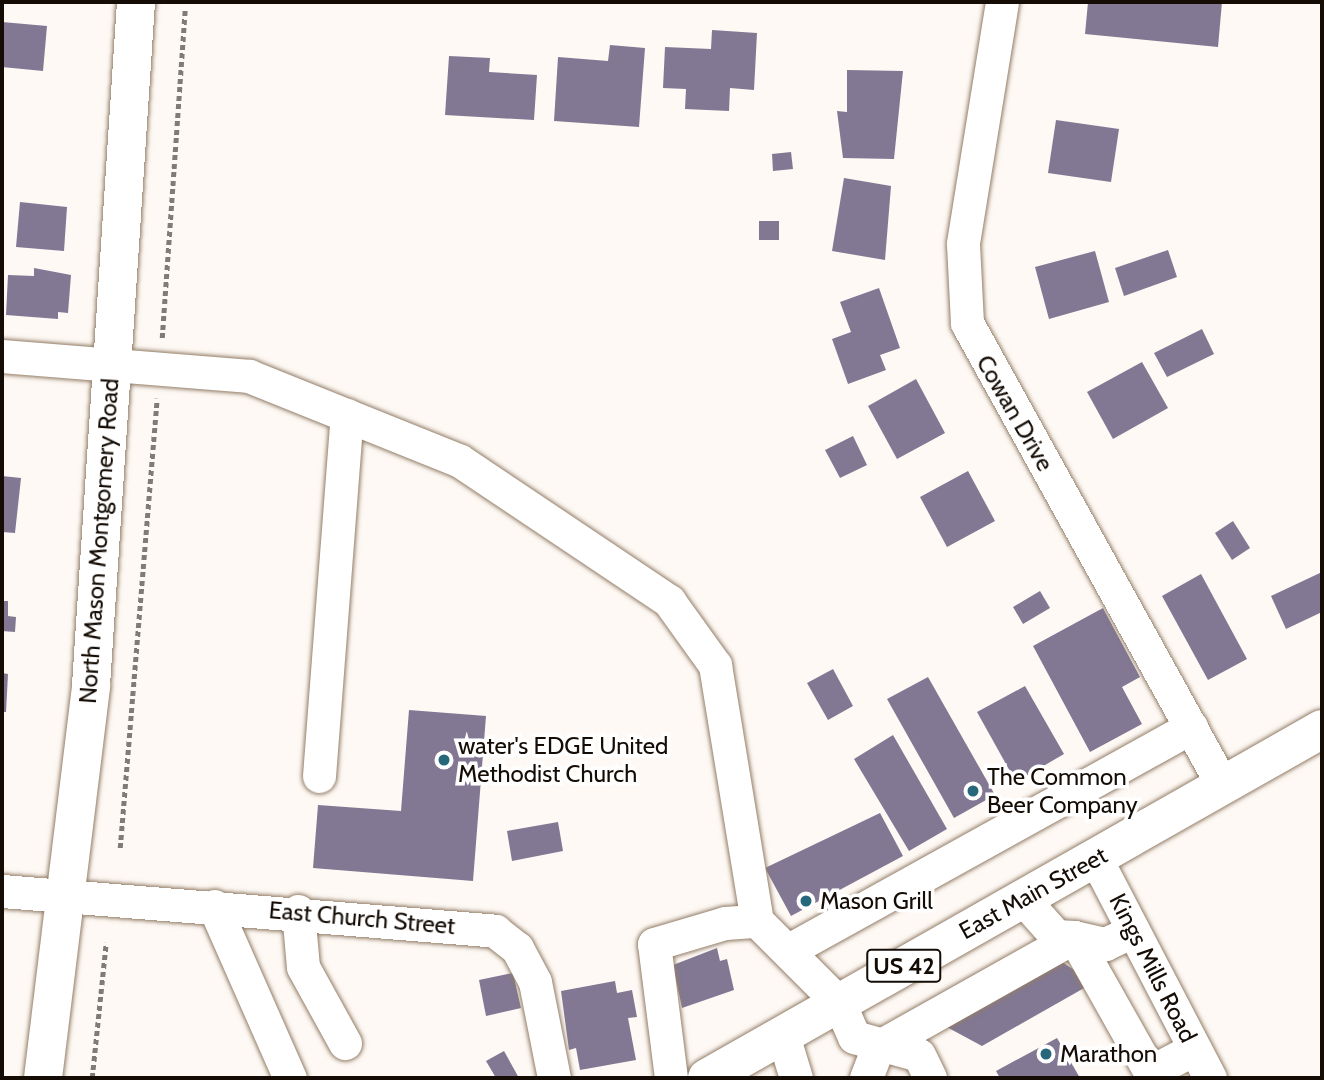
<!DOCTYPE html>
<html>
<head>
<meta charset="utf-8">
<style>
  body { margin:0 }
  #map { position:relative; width:1324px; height:1080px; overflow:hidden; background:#fef9f4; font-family:Cabin,sans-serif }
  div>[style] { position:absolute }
  .building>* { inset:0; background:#827893 }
  .path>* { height:4.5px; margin-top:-2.25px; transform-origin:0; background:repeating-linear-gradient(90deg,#817b75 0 5px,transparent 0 8.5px) }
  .roads { filter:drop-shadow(0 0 2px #937d67) drop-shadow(0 0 2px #937d67) }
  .minor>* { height:33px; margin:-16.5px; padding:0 16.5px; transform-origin:16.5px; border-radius:16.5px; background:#fff }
  .major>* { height:38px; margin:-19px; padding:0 19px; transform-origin:19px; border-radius:19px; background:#fff }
  .dots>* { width:19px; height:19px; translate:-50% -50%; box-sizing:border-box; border:4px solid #fff; border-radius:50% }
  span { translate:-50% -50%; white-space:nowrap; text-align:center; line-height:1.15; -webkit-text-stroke:7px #fff; paint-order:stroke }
  .shield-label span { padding:2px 5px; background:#fff; border:2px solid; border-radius:5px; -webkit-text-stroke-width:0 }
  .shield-label { font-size:23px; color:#140c05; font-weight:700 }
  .street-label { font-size:24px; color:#140c05 }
  .poi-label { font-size:24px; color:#140c05 }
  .left { translate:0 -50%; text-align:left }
  .frame { position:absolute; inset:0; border:4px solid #140c05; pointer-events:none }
</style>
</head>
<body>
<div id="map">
  <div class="building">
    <div style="clip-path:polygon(1088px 2px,1222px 2px,1218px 47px,1085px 34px)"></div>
    <div style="clip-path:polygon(2px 22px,47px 26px,43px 71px,2px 67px)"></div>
    <div style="clip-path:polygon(712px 30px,757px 33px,754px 90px,730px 88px,729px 111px,685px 109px,686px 89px,663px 88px,665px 47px,711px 49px)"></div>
    <div style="clip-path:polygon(610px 45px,645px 48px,639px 127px,554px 121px,558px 57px,608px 61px)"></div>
    <div style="clip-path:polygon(449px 56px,490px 58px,489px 72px,537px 75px,534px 120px,445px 115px)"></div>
    <div style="clip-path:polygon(847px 70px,903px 71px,894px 159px,843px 158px,837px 111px,847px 112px)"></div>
    <div style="clip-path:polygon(1056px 120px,1119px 129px,1111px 182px,1048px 173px)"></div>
    <div style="clip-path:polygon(791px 152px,793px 169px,773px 171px,772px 154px)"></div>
    <div style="clip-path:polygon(844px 178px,891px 186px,885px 260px,832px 251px)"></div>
    <div style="clip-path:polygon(20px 202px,67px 207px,64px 251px,16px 247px)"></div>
    <div style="clip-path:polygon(759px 221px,779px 221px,779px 240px,759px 240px)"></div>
    <div style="clip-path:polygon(1168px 250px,1177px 277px,1124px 296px,1115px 268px)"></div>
    <div style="clip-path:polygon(1095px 251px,1109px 302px,1049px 319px,1035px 267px)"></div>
    <div style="clip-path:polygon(34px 268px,71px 275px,68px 313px,58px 312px,58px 319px,6px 315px,8px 275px,34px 276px)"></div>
    <div style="clip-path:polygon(879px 288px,900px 348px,880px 355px,886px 370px,848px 384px,832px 339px,851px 332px,840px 302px)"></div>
    <div style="clip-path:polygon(1202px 329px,1214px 354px,1167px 377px,1154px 353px)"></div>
    <div style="clip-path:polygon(1142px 362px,1168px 408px,1113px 439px,1087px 392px)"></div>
    <div style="clip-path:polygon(916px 379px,945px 433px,897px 459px,868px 406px)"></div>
    <div style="clip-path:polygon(853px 436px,867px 465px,840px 478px,825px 450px)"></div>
    <div style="clip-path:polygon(968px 471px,995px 521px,947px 547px,920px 497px)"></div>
    <div style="clip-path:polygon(2px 476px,21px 478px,15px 533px,2px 532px)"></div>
    <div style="clip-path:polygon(1233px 521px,1250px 548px,1232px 560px,1215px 533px)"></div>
    <div style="clip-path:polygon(1322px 572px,1322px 612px,1286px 629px,1271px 596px)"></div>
    <div style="clip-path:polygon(1201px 574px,1247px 659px,1208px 680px,1162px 596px)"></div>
    <div style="clip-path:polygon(1040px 591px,1050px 608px,1023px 624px,1013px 607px)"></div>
    <div style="clip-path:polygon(2px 601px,8px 601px,8px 616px,16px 617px,15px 632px,2px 631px)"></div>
    <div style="clip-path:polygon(1103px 608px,1140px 677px,1122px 687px,1142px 724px,1090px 752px,1033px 646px)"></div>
    <div style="clip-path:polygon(833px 669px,853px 706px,828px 720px,807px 683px)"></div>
    <div style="clip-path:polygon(2px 673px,8px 674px,6px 712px,2px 712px)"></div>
    <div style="clip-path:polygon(928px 677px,995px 795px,954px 818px,887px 699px)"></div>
    <div style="clip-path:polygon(1025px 686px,1064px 754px,1016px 782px,977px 712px)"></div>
    <div style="clip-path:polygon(409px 710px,486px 716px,473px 881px,313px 868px,318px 805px,401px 811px)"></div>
    <div style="clip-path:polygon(893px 735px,947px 829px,909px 851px,854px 759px)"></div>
    <div style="clip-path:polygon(880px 813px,903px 856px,791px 916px,765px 868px)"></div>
    <div style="clip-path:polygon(558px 822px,563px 851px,512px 861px,507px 831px)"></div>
    <div style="clip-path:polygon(717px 948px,720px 961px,727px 959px,734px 990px,682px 1008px,673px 965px)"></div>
    <div style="clip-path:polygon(1052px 955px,1093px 983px,982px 1046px,943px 1025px)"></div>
    <div style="clip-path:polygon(513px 973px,521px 1008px,486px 1016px,479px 980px)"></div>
    <div style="clip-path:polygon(615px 981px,617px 993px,632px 990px,637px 1017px,628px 1018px,636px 1060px,580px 1070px,576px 1048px,569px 1050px,561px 991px)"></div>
    <div style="clip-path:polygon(1057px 1038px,1080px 1078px,1000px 1078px,996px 1071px)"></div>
    <div style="clip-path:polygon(504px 1051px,519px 1078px,496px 1078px,486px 1061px)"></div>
  </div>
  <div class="path">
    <div style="left:162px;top:338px;width:331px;rotate:-86deg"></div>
    <div style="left:120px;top:848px;width:451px;rotate:-85.3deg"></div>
    <div style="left:92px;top:1078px;width:136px;rotate:-84.1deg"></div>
  </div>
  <div class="roads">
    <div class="minor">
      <div style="left:1002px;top:2px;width:245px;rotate:99.2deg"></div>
      <div style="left:963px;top:244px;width:79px;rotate:87.1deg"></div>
      <div style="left:967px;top:323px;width:529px;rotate:61.06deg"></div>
      <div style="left:2px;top:356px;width:248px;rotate:4.6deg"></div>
      <div style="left:249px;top:376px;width:227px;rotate:21.9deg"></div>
      <div style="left:460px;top:461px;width:252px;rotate:33.8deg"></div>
      <div style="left:669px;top:601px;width:79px;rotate:54.3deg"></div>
      <div style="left:715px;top:665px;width:259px;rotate:80.7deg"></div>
      <div style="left:757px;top:921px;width:116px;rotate:45deg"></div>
      <div style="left:839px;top:1003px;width:37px;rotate:66deg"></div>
      <div style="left:854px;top:1037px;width:67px;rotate:15.5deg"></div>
      <div style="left:919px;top:1055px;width:25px;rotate:64deg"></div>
      <div style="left:319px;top:776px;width:362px;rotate:-85.6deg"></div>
      <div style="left:1096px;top:859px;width:247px;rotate:62.5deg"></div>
      <div style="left:2px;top:891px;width:495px;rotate:4.6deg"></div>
      <div style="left:495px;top:931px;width:28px;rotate:38deg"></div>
      <div style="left:517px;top:948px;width:38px;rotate:62deg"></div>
      <div style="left:535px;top:982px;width:98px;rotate:78.8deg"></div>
      <div style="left:1023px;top:899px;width:50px;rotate:48.3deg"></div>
      <div style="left:1056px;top:936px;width:18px;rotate:3deg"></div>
      <div style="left:1074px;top:937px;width:155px;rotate:60.6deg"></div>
      <div style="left:1150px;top:1072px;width:50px;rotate:-27.6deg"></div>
      <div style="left:214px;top:906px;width:188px;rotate:66.2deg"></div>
      <div style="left:298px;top:911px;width:56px;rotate:84.9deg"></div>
      <div style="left:303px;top:967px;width:87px;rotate:61.1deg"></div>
      <div style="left:789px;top:950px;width:460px;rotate:-29deg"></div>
      <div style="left:783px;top:1035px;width:45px;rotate:73.2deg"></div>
      <div style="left:671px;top:1078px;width:135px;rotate:-97.2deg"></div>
      <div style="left:654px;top:944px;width:74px;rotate:-16.5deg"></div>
      <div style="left:725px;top:923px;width:32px;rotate:-4deg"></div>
      <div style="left:866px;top:1078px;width:33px;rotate:-69deg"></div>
      <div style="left:878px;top:1047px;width:225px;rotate:-29.3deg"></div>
      <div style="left:1074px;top:937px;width:32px;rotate:13deg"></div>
      <div style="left:1105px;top:944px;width:31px;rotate:-25deg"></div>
    </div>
    <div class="major">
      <div style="left:43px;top:1078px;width:396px;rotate:-83deg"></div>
      <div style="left:91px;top:685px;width:684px;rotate:-86.23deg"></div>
      <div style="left:707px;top:1078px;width:707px;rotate:-29.57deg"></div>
    </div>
  </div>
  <div class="dots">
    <div style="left:444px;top:760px;background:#27677c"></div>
    <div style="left:973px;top:791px;background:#27677c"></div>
    <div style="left:806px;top:901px;background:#27677c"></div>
    <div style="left:1046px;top:1054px;background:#27677c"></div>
  </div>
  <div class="shield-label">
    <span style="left:904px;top:966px">US 42</span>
  </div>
  <div class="street-label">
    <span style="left:1015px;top:413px;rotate:60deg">Cowan Drive</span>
    <span style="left:99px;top:541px;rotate:-86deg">North Mason Montgomery Road</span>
    <span style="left:1033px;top:893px;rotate:-29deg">East Main Street</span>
    <span style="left:362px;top:918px;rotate:5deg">East Church Street</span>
    <span style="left:1153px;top:968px;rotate:63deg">Kings Mills Road</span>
  </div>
  <div class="poi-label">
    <span class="left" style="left:458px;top:760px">water's EDGE United<br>Methodist Church</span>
    <span class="left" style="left:987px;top:791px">The Common<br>Beer Company</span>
    <span class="left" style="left:820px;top:901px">Mason Grill</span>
    <span class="left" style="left:1060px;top:1054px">Marathon</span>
  </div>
  <div class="frame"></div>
</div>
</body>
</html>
